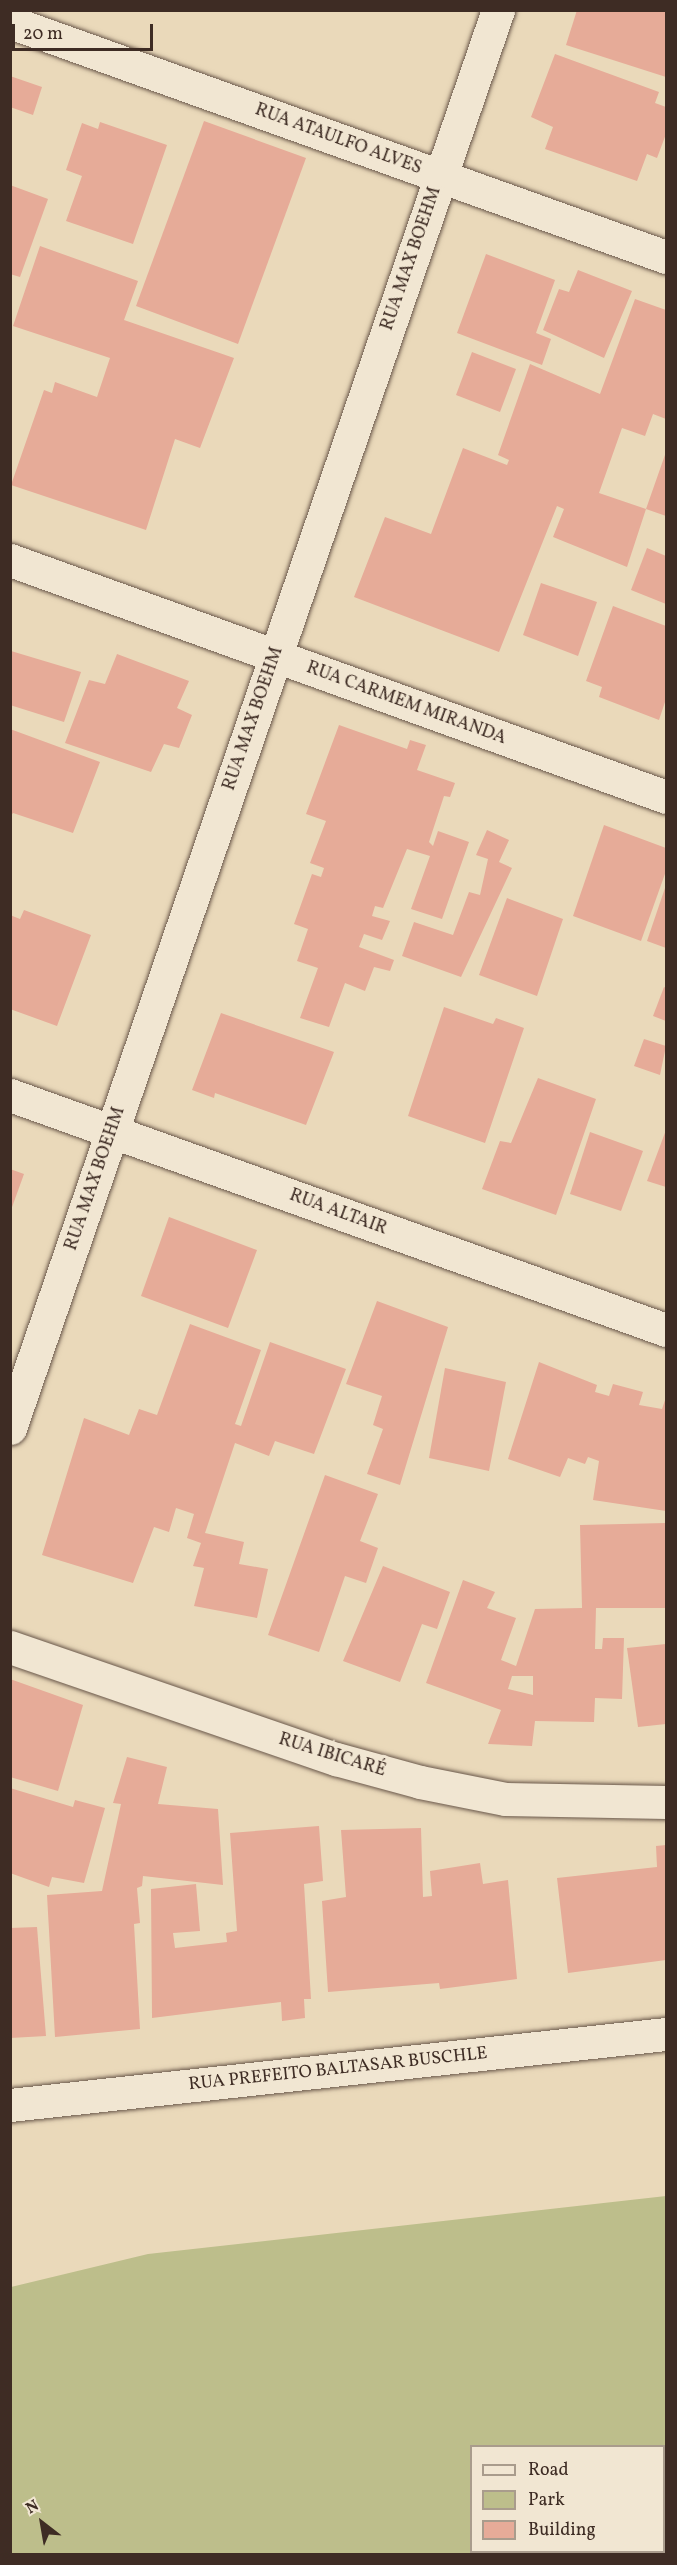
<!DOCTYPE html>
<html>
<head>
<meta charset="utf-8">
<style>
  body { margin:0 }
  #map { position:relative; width:677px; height:2565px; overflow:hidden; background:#ead9ba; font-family:Vollkorn,serif }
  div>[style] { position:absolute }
  .green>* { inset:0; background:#bdbe8b }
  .building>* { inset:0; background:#e6ab98 }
  .roads { filter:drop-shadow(0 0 2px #69574a) drop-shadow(0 0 2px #69574a) }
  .street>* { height:33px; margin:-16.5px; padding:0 16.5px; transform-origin:16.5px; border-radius:16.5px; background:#f1e6d2 }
  .secondary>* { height:33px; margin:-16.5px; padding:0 16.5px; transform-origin:16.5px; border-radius:16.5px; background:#f1e6d2 }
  span { translate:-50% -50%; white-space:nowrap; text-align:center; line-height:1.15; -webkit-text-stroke:6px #f1e6d2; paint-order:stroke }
  .street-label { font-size:18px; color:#3e2c24 }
  .frame { position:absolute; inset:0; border:12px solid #3e2c24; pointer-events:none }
  .legend { position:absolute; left:470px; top:2445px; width:195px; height:108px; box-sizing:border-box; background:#f1e6d2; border:2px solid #a99c8c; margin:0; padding:8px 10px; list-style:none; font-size:18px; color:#3e2c24 }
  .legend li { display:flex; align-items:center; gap:12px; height:30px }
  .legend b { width:30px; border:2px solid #a99c8c }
  .north { position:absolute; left:12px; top:2493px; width:60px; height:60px; -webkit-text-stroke:4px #f1e6d2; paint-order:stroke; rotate:329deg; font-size:16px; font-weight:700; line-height:24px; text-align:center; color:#3e2c24 }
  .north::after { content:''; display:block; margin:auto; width:21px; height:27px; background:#3e2c24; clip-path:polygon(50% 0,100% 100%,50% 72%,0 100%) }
  .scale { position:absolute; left:12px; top:24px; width:141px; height:27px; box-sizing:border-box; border:3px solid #3e2c24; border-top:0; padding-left:8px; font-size:18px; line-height:21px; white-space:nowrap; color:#3e2c24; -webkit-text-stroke:4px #f1e6d2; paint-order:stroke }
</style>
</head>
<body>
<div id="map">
  <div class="green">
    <div style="clip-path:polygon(evenodd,666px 2196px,666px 2554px,11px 2554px,11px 2287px,148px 2254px,666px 2196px,472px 2446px,664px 2446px,664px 2552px,472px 2552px,472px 2446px)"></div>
  </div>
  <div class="building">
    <div style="clip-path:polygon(577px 10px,666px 10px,666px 77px,566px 45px)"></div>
    <div style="clip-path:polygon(555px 54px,659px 92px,655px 103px,666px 107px,666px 134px,657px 158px,647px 154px,637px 181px,545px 149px,553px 127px,531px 117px)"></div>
    <div style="clip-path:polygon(10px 76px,42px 87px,33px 115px,10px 107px)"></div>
    <div style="clip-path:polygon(204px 121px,306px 158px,238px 344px,136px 306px)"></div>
    <div style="clip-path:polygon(100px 122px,167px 145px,133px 244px,66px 221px,82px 176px,66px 170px,82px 123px,98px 129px)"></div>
    <div style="clip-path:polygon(10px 185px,48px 199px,20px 277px,10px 274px)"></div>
    <div style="clip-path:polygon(40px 246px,138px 281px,124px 320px,234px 358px,200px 448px,175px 439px,146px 530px,11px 485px,44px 390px,52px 393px,55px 382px,97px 397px,110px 358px,13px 326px)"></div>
    <div style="clip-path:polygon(486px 254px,555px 280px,536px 333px,551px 339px,542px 365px,457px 333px)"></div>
    <div style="clip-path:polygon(578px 270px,632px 291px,604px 358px,543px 330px,559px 289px,569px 292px)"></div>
    <div style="clip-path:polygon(635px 299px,666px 310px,666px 419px,653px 414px,645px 436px,622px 428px,599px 493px,646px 509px,666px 452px,666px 516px,646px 509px,627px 567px,553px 537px,564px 509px,557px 506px,499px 652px,354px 597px,385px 517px,431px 534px,463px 448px,507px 465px,509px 460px,498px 455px,530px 364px,600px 394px)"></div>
    <div style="clip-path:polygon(472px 352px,516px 369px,500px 412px,456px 395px)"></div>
    <div style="clip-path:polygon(647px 548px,666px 556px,666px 604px,631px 590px)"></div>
    <div style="clip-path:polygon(541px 583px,597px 602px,578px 656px,523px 635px)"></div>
    <div style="clip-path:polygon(613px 606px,666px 626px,666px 699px,659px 720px,599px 697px,602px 687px,586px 681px)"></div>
    <div style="clip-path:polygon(11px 651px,81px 672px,64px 722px,10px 705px)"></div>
    <div style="clip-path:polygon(117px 654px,189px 681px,177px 708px,192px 715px,179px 748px,164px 744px,151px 772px,65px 743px,89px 680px,105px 684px)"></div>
    <div style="clip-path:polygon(339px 725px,407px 749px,410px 740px,426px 745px,417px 770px,455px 783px,450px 797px,444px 796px,429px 842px,433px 846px,438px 831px,469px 842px,442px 919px,411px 909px,430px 856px,407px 849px,383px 908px,375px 906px,372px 916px,390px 921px,382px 940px,364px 934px,359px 947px,394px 960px,390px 971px,374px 967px,365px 991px,345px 983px,329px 1027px,300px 1018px,318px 968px,297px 961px,308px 929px,294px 924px,312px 874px,321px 877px,324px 868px,310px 863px,326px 821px,306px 814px)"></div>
    <div style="clip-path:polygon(10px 729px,100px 762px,73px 833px,13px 813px,10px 817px)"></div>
    <div style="clip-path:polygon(604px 825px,666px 848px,666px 871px,641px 941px,573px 916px)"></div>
    <div style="clip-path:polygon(487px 830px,509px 840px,499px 862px,512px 868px,461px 977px,402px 956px,414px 922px,453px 935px,469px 892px,480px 895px,488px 859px,476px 855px)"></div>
    <div style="clip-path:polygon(666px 885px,666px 948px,647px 941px)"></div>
    <div style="clip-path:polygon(507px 898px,563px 919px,537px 996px,479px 975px)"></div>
    <div style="clip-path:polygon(24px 910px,91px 935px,57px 1026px,10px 1009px,10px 915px,20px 919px)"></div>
    <div style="clip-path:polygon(664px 987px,666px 988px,666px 1021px,653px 1016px)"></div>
    <div style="clip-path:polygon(444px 1007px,493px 1024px,496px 1018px,524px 1028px,485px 1143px,408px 1116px)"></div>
    <div style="clip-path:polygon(221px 1013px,334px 1052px,306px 1125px,215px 1093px,214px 1098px,192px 1090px)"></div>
    <div style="clip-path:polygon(644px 1039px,666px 1046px,660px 1075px,634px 1066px)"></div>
    <div style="clip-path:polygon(538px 1078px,596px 1099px,556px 1215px,482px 1189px,500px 1141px,511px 1143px)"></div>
    <div style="clip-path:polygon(666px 1130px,666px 1187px,647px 1181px)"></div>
    <div style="clip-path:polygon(590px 1132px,643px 1151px,621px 1211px,570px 1194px)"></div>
    <div style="clip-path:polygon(10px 1169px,24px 1174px,11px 1210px,10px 1210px)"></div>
    <div style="clip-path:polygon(169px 1217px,257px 1250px,228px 1328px,141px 1296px)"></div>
    <div style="clip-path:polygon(377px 1301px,448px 1327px,400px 1485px,367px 1474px,383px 1429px,373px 1425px,382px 1396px,346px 1384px)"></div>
    <div style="clip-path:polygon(190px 1324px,261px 1350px,235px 1424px,241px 1426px,270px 1342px,346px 1369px,314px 1454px,275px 1441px,269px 1456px,235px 1443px,205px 1533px,244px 1542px,239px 1564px,268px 1569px,257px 1618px,194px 1606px,204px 1568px,193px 1566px,201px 1543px,187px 1538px,194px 1514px,176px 1508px,169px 1532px,154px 1527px,133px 1583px,42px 1555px,84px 1418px,129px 1435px,139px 1409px,157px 1415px)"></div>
    <div style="clip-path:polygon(539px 1362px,597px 1385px,595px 1392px,609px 1396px,613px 1384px,643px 1392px,639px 1405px,662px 1409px,666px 1397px,666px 1511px,593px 1500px,599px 1461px,588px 1457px,585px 1464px,568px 1458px,560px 1477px,508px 1459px)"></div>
    <div style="clip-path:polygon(445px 1368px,506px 1382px,489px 1471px,429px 1458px)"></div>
    <div style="clip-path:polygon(325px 1475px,378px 1494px,360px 1541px,378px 1548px,366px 1583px,345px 1576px,319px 1652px,268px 1635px)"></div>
    <div style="clip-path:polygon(evenodd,666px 1523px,666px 1608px,596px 1608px,595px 1649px,602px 1649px,603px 1638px,624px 1638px,622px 1699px,595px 1698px,594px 1722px,535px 1721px,532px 1746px,488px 1744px,501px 1710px,426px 1683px,463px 1580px,495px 1592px,487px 1608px,516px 1618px,501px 1660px,516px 1666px,535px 1609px,582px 1608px,580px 1525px,666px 1523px,512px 1676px,533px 1676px,533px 1695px,508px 1689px,512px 1676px)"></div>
    <div style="clip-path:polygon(383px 1566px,450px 1592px,437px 1629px,422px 1624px,400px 1682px,343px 1661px)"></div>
    <div style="clip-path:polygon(666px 1644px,666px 1724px,638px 1727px,627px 1648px)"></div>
    <div style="clip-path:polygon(10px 1679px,83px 1705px,58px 1791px,10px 1777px)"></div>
    <div style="clip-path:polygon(127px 1757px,167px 1767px,158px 1804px,218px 1809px,223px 1885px,143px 1876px,142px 1886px,137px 1888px,140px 1923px,134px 1924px,140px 2029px,55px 2037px,47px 1895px,102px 1891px,121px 1804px,113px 1803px)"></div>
    <div style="clip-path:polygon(10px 1788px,73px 1807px,75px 1800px,105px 1808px,84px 1883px,52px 1877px,49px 1887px,10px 1873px)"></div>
    <div style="clip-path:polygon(319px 1826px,323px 1881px,304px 1884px,311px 1999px,304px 1999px,305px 2018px,282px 2021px,281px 2002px,152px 2018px,151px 1889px,196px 1884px,200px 1931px,173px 1933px,175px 1948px,227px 1942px,226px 1933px,237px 1931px,230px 1833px)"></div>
    <div style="clip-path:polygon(421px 1828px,423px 1897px,432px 1896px,430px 1871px,480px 1863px,483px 1884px,508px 1880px,517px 1979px,440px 1989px,439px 1983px,328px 1992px,322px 1901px,346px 1897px,341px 1830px)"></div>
    <div style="clip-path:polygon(666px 1845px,666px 1960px,568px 1973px,557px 1878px,657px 1867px,656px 1846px)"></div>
    <div style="clip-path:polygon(37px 1927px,46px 2036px,10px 2038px,10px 1928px)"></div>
  </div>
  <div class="roads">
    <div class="street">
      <div style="left:10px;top:22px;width:697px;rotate:19.71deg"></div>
      <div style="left:10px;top:560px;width:697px;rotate:19.86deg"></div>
      <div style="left:10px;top:1095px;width:697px;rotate:19.71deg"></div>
      <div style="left:10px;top:1428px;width:1500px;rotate:-71.01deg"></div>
      <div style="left:10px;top:1647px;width:345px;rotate:19deg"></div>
      <div style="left:336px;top:1759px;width:87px;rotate:15.3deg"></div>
      <div style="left:420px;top:1782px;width:87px;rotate:11.3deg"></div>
      <div style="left:505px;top:1799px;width:161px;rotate:1.1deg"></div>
    </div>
    <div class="secondary">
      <div style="left:10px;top:2105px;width:660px;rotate:-6.18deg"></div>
    </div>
  </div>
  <div class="street-label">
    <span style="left:338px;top:140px;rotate:20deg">RUA ATAULFO ALVES</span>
    <span style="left:412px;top:259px;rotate:-71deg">RUA MAX BOEHM</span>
    <span style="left:406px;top:704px;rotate:20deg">RUA CARMEM MIRANDA</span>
    <span style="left:254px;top:719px;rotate:-71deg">RUA MAX BOEHM</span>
    <span style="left:96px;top:1179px;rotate:-71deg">RUA MAX BOEHM</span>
    <span style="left:338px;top:1213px;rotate:20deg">RUA ALTAIR</span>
    <span style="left:332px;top:1756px;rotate:17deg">RUA IBICARÉ</span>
    <span style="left:338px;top:2070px;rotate:-6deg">RUA PREFEITO BALTASAR BUSCHLE</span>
  </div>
  <div class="frame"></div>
  <ul class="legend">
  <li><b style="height:8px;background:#f1e6d2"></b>Road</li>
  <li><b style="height:16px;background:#bdbe8b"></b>Park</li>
  <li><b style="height:16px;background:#e6ab98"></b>Building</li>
  </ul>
  <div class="north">N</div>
  <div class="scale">20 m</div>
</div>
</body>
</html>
